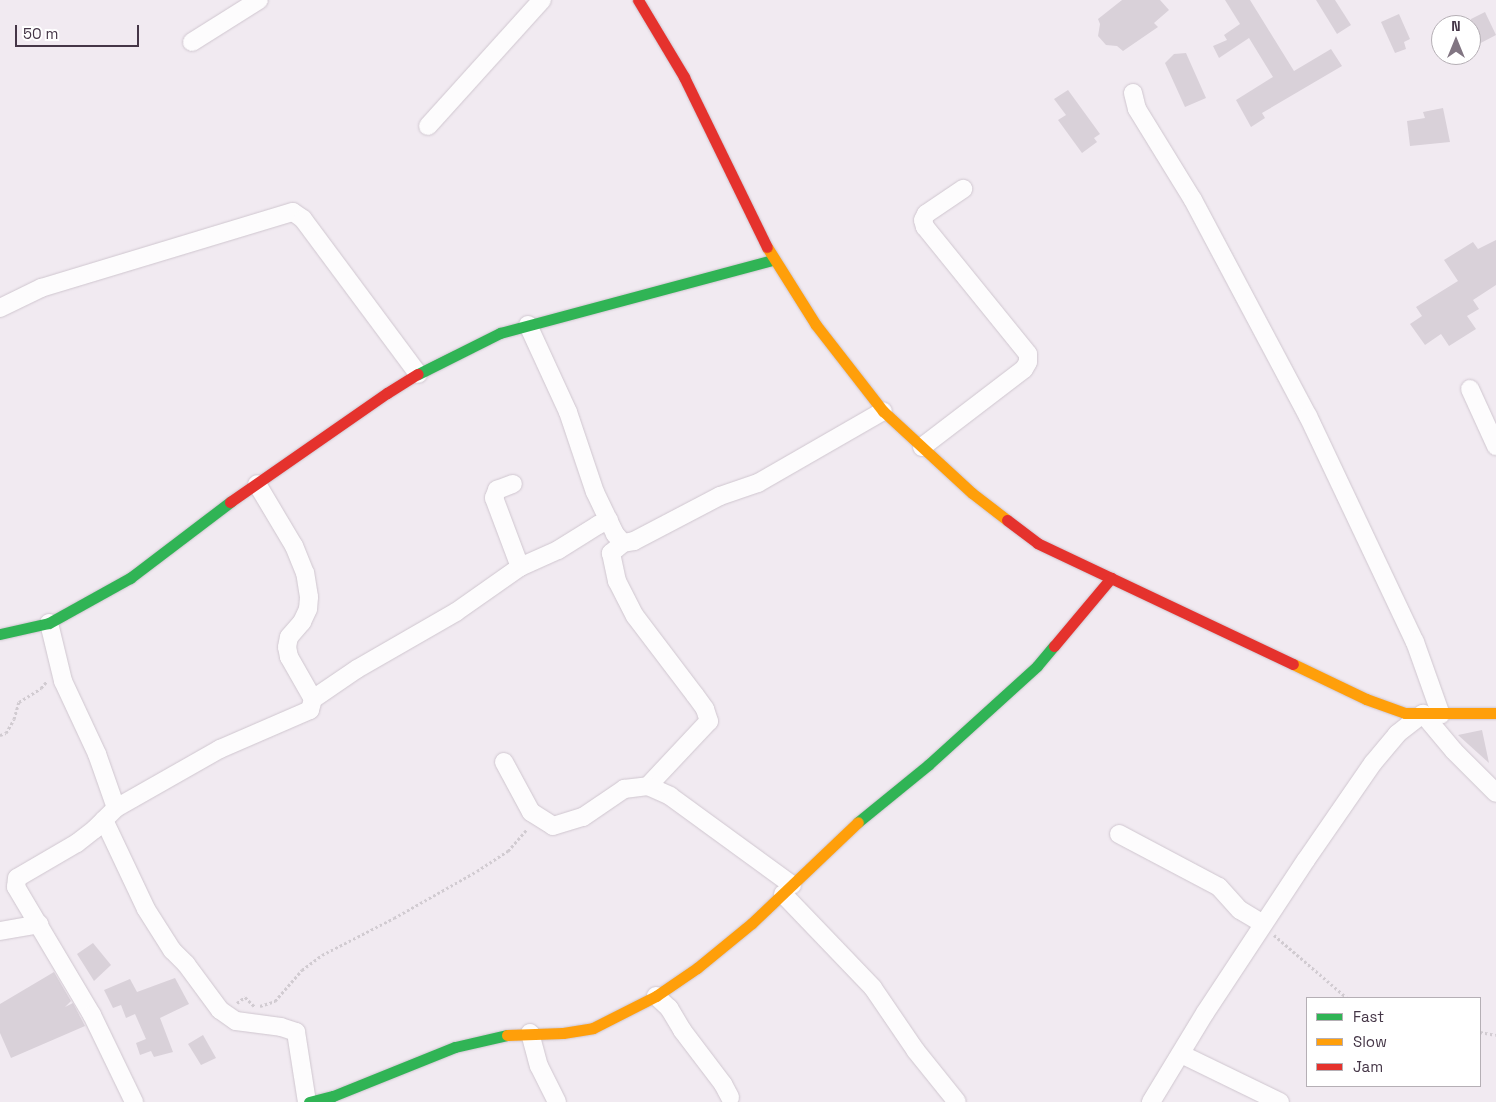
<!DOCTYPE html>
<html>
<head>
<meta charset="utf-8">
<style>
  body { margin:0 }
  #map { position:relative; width:1496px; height:1102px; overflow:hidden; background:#f1eaf1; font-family:"Space Grotesk",sans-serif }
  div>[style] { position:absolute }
  .building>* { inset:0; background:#d9d1d9 }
  .path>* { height:3px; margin-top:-1.5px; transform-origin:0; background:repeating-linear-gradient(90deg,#d1cbd1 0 2.5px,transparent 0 5px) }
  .roads { filter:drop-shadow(0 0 1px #cfc6cf) drop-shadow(0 0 1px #cfc6cf) }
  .street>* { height:18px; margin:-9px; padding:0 9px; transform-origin:9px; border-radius:9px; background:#fdfcfd }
  .fast>* { height:11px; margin:-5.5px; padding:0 5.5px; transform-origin:5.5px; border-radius:5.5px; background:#30b455 }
  .slow>* { height:11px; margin:-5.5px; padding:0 5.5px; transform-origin:5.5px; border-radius:5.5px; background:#ff9f0a }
  .jam>* { height:11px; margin:-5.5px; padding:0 5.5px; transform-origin:5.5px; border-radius:5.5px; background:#e5322d }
  span { translate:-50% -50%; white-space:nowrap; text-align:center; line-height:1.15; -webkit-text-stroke:4px #fff; paint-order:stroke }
  .legend { position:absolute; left:1306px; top:997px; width:175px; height:90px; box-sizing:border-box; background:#fff; border:1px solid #b5afb5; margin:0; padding:6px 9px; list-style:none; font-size:15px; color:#453647 }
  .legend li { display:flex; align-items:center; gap:10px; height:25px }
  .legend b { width:25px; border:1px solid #b5afb5 }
  .north { position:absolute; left:1431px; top:15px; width:50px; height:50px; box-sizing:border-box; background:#fff; border:1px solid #b5afb5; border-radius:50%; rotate:0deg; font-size:14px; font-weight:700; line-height:20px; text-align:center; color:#453647 }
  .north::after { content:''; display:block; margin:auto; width:18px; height:22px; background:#817582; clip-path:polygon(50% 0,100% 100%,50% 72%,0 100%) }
  .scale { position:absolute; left:15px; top:25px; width:124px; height:22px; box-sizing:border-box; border:2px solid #453647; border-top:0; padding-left:6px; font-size:15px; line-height:18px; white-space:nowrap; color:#453647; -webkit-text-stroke:4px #fff; paint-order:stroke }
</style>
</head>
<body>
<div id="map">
  <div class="building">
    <div style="clip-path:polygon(1122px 0,1160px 0,1169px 10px,1154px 23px,1158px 27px,1123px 51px,1117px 46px,1106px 45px,1098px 36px,1100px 24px,1098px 19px)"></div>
    <div style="clip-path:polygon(1225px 0,1250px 0,1294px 71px,1331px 49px,1342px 66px,1262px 113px,1265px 118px,1251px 127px,1236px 100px,1273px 77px,1249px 38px,1219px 58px,1213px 46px,1227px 40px,1224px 35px,1240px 24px)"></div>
    <div style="clip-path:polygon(1316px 0,1335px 0,1351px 25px,1337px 34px)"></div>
    <div style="clip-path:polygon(1485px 12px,1496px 35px,1475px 46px,1471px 38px,1471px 19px)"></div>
    <div style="clip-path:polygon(1399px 14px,1410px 39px,1404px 42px,1406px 49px,1395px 53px,1381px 22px)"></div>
    <div style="clip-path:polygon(1186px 53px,1206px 98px,1185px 107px,1165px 63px,1174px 54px)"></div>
    <div style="clip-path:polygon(1068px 90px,1100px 134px,1094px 138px,1097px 142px,1082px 153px,1058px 120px,1066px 115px,1054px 99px)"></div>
    <div style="clip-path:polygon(1443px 108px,1450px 142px,1410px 146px,1407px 121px,1425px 118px,1423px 112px)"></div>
    <div style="clip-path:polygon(1496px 240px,1496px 285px,1473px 300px,1479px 309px,1467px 316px,1476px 329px,1449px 346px,1441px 334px,1425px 345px,1410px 324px,1422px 316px,1416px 307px,1458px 281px,1444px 260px,1473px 242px,1478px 249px)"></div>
    <div style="clip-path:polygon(1482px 730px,1489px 763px,1458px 735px)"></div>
    <div style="clip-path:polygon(93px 943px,111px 965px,94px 981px,77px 954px)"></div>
    <div style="clip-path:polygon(54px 972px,71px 1001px,65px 1007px,73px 1003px,85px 1026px,11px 1058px,0 1033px,0 1004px)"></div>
    <div style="clip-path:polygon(175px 978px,189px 1004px,160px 1018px,173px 1052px,154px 1057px,151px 1051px,140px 1055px,136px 1043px,146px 1039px,135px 1014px,126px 1018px,121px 1005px,113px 1008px,104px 990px,130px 979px,137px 992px)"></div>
    <div style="clip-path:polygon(203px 1035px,216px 1058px,201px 1065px,188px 1044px)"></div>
  </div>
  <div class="path">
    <div style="left:0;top:735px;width:6px;rotate:-18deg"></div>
    <div style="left:6px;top:733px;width:16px;rotate:-60deg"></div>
    <div style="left:14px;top:719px;width:18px;rotate:-74deg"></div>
    <div style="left:19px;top:702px;width:26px;rotate:-32deg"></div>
    <div style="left:41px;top:688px;width:9px;rotate:-49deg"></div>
    <div style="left:1274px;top:935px;width:96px;rotate:40.8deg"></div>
    <div style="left:237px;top:1003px;width:10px;rotate:-37deg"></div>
    <div style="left:245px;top:997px;width:14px;rotate:45deg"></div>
    <div style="left:260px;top:1006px;width:16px;rotate:-18deg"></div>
    <div style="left:275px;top:1001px;width:41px;rotate:-48.9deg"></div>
    <div style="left:302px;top:970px;width:25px;rotate:-37deg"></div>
    <div style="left:322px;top:955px;width:81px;rotate:-27.2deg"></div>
    <div style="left:394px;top:918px;width:95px;rotate:-29.5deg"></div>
    <div style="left:477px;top:871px;width:37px;rotate:-33deg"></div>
    <div style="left:508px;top:851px;width:29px;rotate:-49deg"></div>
    <div style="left:1480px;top:1032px;width:16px;rotate:11deg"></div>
  </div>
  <div class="roads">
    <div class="street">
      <div style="left:192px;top:42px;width:79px;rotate:-32.1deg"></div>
      <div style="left:1133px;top:93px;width:16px;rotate:76deg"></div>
      <div style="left:1137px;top:109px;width:107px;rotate:58.4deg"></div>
      <div style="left:1193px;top:200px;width:245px;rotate:62deg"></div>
      <div style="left:1308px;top:416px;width:250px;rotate:64.7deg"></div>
      <div style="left:1415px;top:642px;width:77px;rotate:70.4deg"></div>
      <div style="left:428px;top:126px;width:170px;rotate:-47.9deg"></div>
      <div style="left:0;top:308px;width:46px;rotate:-26deg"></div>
      <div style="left:41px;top:288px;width:263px;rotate:-16.8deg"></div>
      <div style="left:293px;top:212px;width:12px;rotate:35deg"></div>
      <div style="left:303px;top:219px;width:193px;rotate:53.4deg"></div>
      <div style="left:528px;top:325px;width:96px;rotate:65.3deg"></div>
      <div style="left:568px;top:412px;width:84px;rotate:71.4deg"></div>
      <div style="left:595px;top:492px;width:47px;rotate:64.5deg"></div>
      <div style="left:615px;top:534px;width:12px;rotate:48deg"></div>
      <div style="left:623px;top:543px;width:11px;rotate:-10deg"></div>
      <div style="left:634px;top:541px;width:97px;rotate:-27.6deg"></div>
      <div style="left:720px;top:496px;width:40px;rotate:-18.9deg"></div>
      <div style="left:758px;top:483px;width:144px;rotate:-29.9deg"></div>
      <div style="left:1470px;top:389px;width:63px;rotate:65.5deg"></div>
      <div style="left:922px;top:447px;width:128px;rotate:-37.4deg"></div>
      <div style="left:1024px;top:369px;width:8px;rotate:-60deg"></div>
      <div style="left:1028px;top:362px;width:8px;rotate:-90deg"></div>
      <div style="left:1028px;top:354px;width:164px;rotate:-129deg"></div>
      <div style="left:925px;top:227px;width:7px;rotate:-106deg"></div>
      <div style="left:923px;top:220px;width:7px;rotate:-63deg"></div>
      <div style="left:926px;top:214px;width:45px;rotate:-34deg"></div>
      <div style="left:623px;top:543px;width:16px;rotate:140deg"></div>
      <div style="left:611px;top:553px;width:29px;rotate:78deg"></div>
      <div style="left:617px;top:581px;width:39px;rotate:63deg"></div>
      <div style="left:635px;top:616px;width:99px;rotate:52.8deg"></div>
      <div style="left:695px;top:695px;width:17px;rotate:54deg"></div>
      <div style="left:705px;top:709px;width:13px;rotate:72deg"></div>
      <div style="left:709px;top:721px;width:89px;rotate:133.2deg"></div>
      <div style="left:520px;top:567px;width:42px;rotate:-24.1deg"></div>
      <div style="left:558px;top:550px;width:47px;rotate:-32deg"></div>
      <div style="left:598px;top:525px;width:12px;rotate:-24deg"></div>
      <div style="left:49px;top:623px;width:60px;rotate:76.4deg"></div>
      <div style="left:63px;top:681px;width:81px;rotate:65deg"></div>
      <div style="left:97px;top:754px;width:57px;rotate:70.6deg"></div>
      <div style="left:116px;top:808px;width:30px;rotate:135deg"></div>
      <div style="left:95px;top:829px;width:23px;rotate:142deg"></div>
      <div style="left:77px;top:843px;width:69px;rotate:149.7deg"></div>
      <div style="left:17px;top:878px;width:9px;rotate:96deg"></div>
      <div style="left:16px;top:887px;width:149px;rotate:59.3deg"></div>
      <div style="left:92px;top:1015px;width:97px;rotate:64.2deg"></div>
      <div style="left:313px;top:699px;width:53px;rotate:-34.3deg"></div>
      <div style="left:357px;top:669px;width:114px;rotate:-29.9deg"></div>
      <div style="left:456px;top:612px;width:78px;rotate:-35.1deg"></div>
      <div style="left:520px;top:567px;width:74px;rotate:-110.6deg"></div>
      <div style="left:494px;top:498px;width:9px;rotate:-69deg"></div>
      <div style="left:497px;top:490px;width:17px;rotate:-21deg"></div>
      <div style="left:504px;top:762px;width:57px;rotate:61.6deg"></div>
      <div style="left:531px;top:812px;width:26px;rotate:32deg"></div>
      <div style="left:553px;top:826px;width:31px;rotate:-17deg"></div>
      <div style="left:583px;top:817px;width:50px;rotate:-34.3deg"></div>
      <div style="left:624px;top:789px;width:24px;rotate:-7deg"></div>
      <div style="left:648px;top:786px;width:24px;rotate:24deg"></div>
      <div style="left:670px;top:796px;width:151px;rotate:36.1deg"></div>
      <div style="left:116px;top:808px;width:120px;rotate:-29.6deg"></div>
      <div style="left:220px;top:749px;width:98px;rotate:-23.4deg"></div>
      <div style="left:310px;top:710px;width:11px;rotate:-75deg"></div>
      <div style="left:313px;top:699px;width:48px;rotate:-119.7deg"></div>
      <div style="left:289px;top:657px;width:10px;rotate:-101deg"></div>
      <div style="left:287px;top:647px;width:10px;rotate:-79deg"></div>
      <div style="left:289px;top:637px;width:20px;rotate:-49deg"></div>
      <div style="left:302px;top:622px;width:14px;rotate:-65deg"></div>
      <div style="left:308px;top:609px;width:12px;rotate:-85deg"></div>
      <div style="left:309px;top:597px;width:24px;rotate:-99deg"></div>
      <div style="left:305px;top:573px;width:29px;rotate:-112deg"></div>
      <div style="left:294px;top:546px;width:72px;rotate:-120.8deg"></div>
      <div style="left:104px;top:820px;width:98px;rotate:64.7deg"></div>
      <div style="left:146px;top:909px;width:49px;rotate:57.6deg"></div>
      <div style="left:172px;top:950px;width:20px;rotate:45deg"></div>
      <div style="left:186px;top:964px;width:57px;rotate:53.5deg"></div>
      <div style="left:220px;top:1010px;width:19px;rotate:35deg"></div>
      <div style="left:236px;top:1021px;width:45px;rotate:7.6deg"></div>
      <div style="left:281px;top:1027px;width:16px;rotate:18deg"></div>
      <div style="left:296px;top:1032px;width:71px;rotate:81.1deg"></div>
      <div style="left:1119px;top:834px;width:113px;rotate:27.9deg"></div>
      <div style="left:1219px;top:887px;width:31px;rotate:48deg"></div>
      <div style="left:1240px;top:910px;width:27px;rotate:31deg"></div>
      <div style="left:783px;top:894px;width:130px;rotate:46.2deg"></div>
      <div style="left:873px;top:988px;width:76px;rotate:55.7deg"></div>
      <div style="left:916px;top:1051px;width:65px;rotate:51.2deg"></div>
      <div style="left:0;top:931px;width:40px;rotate:-10deg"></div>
      <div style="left:656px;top:996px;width:18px;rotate:43deg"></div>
      <div style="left:669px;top:1008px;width:26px;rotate:59deg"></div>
      <div style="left:682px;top:1030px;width:68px;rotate:52.8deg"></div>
      <div style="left:723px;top:1084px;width:15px;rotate:62deg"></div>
      <div style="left:530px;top:1033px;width:34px;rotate:75deg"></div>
      <div style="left:539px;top:1066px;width:40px;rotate:63.4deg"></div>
      <div style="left:1181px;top:1054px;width:110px;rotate:25.9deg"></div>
      <div style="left:1151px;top:1102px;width:104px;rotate:-58.8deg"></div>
      <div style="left:1205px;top:1013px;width:183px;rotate:-56.6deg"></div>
      <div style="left:1306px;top:860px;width:118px;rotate:-55.4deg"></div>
      <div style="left:1373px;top:763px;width:38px;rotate:-50deg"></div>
      <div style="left:1397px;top:734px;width:33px;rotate:-38deg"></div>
      <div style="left:1423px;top:714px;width:48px;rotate:50deg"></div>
      <div style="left:1454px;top:751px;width:59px;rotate:45deg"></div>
    </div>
    <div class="fast">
      <div style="left:418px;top:374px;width:92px;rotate:-26.6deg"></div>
      <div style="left:500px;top:333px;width:283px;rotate:-15deg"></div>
      <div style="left:0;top:634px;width:50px;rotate:-12.7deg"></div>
      <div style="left:49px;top:623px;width:93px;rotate:-29.1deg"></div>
      <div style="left:130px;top:578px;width:126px;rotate:-37.2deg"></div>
      <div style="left:858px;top:822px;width:90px;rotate:-39.2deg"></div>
      <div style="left:928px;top:765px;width:147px;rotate:-42.2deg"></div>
      <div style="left:1037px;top:666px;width:26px;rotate:-50deg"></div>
      <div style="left:309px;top:1102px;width:25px;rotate:-14deg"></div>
      <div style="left:333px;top:1096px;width:131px;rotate:-21.9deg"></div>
      <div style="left:455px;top:1047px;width:53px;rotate:-13deg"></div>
    </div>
    <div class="slow">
      <div style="left:767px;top:247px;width:92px;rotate:57.9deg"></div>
      <div style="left:816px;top:325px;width:109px;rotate:52.1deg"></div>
      <div style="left:883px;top:411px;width:121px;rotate:42.7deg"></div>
      <div style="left:972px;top:493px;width:44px;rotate:37.6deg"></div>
      <div style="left:1293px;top:664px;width:81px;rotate:25.6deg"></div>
      <div style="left:1366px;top:699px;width:41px;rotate:19.7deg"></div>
      <div style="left:1405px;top:713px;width:91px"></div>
      <div style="left:507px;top:1035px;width:56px;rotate:-2deg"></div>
      <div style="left:563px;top:1033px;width:30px;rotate:-9deg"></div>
      <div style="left:593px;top:1028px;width:71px;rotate:-26.9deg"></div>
      <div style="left:656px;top:996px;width:50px;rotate:-34.3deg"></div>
      <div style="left:697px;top:968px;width:71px;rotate:-39.3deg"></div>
      <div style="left:752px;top:923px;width:146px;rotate:-43.6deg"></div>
    </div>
    <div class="jam">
      <div style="left:638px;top:0;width:90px;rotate:59.1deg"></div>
      <div style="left:684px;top:77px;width:189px;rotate:64deg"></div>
      <div style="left:230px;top:502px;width:191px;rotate:-34.8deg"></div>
      <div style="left:387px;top:393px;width:36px;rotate:-32deg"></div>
      <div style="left:1007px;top:520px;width:38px;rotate:37deg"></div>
      <div style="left:1037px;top:543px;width:283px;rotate:25.3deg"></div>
      <div style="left:1054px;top:646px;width:89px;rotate:-50deg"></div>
    </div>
  </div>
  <ul class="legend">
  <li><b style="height:6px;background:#30b455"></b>Fast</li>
  <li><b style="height:6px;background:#ff9f0a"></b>Slow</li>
  <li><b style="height:6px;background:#e5322d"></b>Jam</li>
  </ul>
  <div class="north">N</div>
  <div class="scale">50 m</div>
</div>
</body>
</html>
